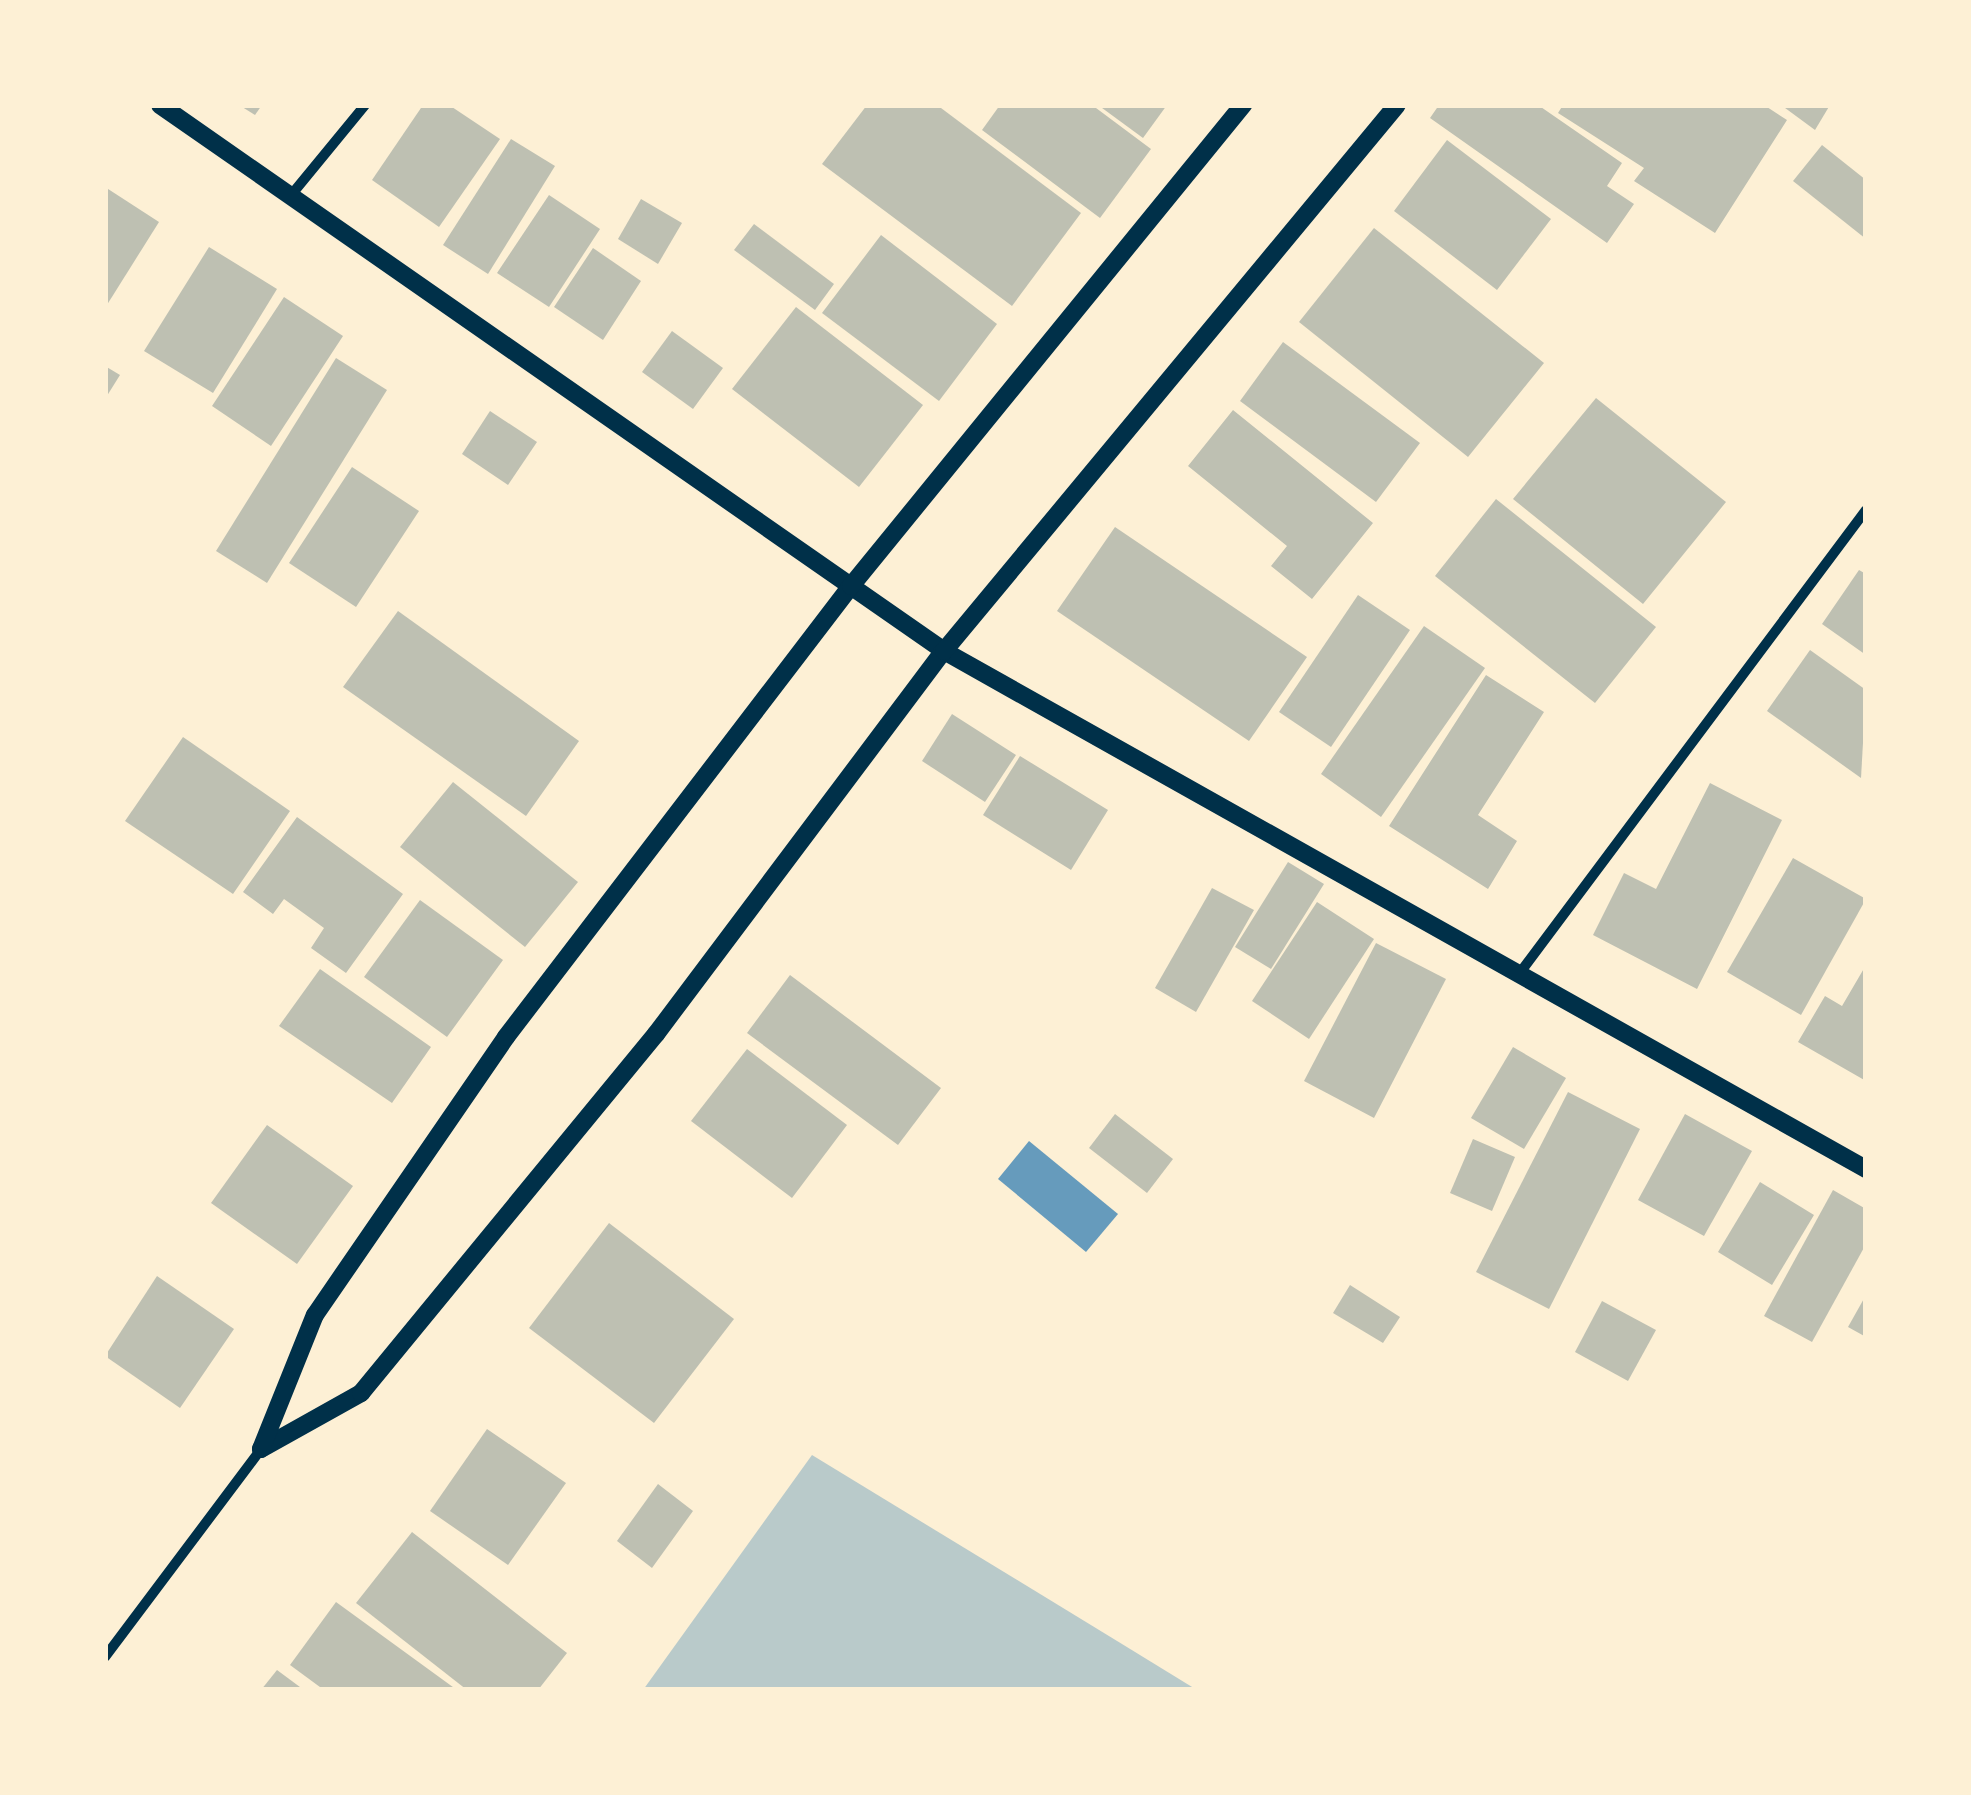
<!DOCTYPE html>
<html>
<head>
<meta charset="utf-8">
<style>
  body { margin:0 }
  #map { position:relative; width:1971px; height:1795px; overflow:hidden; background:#fdf0d5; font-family:Mulish,sans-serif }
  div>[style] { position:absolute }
  .green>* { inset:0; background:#b9caca }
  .water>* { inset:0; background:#669bbc }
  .building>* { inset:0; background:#bec0b2 }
  .minor>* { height:10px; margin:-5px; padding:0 5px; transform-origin:5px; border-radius:5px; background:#003049 }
  .tertiary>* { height:18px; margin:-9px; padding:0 9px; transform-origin:9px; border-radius:9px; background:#003049 }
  span { translate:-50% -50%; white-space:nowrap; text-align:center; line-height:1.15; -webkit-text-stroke:8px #fdf0d5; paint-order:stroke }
  .frame { position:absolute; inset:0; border:108px solid #fdf0d5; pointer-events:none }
</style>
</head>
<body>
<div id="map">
  <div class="green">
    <div style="clip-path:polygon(812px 1455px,1122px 1644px,1197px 1690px,643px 1690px)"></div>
  </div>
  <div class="water">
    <div style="clip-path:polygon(1029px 1141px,1118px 1214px,1086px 1252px,998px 1179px)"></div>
  </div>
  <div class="building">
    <div style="clip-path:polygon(239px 105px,262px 105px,255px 115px)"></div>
    <div style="clip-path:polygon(423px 105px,449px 105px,500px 139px,439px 227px,372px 180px)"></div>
    <div style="clip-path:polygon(867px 105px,937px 105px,1081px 213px,1012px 306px,822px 164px)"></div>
    <div style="clip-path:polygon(1000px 105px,1092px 105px,1151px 149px,1100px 218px,982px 130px)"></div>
    <div style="clip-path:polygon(1098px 105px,1167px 105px,1143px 138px)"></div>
    <div style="clip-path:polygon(1439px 105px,1538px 105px,1622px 163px,1607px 186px,1634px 204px,1607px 243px,1430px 118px)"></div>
    <div style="clip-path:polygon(1563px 105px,1764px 105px,1787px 120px,1715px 233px,1634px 181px,1644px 168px,1558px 113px)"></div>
    <div style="clip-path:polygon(1781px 105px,1830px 105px,1815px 130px)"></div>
    <div style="clip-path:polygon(511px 139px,555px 166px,488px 274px,443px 245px)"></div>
    <div style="clip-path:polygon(1447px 140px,1551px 219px,1497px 290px,1394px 211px)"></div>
    <div style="clip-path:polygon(1822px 145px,1866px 180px,1866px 239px,1793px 181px)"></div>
    <div style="clip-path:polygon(105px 187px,159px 222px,105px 308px)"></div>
    <div style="clip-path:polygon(549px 195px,600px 229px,549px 307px,497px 273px)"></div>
    <div style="clip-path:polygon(641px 199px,682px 223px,658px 264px,618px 239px)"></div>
    <div style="clip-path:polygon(754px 224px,834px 284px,815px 310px,734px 250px)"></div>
    <div style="clip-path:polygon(1374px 228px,1544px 363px,1468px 457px,1299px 322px)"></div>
    <div style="clip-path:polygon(881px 235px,997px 324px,939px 401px,822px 313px)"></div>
    <div style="clip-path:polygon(209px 247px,277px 289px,213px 393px,144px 351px)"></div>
    <div style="clip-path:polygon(593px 248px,641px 281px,603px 340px,554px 307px)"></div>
    <div style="clip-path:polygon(284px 297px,343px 336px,271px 446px,212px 406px)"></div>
    <div style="clip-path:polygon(796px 307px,923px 405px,859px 487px,732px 389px)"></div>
    <div style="clip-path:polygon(672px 331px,723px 368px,693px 409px,642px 372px)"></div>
    <div style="clip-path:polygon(1283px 342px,1420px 443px,1376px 502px,1240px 401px)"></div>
    <div style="clip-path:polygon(336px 358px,387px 390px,267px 583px,216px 551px)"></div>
    <div style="clip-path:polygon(105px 366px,120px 375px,105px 399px)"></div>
    <div style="clip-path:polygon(1596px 398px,1726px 502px,1643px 604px,1513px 499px)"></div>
    <div style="clip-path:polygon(1233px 410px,1373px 523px,1312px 599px,1271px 566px,1287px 546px,1188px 466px)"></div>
    <div style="clip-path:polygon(490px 411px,537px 442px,508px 485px,462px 454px)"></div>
    <div style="clip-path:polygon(352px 467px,419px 511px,356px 607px,289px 563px)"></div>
    <div style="clip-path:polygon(1496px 499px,1656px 627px,1595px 703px,1435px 576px)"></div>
    <div style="clip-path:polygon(1115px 527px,1307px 657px,1249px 741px,1057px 611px)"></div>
    <div style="clip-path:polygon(1859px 570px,1866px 574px,1866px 655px,1822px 624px)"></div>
    <div style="clip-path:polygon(1358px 595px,1410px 630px,1331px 747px,1279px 712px)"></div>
    <div style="clip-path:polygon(398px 611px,579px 741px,526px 816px,343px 687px)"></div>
    <div style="clip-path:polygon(1424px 626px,1485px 668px,1381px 817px,1321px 774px)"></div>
    <div style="clip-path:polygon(1810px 650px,1866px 690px,1861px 778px,1767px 711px)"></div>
    <div style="clip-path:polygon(1486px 675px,1544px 712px,1478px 815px,1517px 841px,1488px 889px,1389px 826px)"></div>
    <div style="clip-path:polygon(952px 714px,1016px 755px,985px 802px,922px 761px)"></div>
    <div style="clip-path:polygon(183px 737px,290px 811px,233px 894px,125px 821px)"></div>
    <div style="clip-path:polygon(1020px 756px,1108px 810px,1071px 870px,983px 815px)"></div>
    <div style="clip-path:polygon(453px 782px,578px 882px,525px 947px,400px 847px)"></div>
    <div style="clip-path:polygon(1710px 783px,1782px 820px,1697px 989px,1593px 935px,1624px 873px,1656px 889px)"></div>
    <div style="clip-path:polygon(297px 817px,403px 894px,346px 973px,311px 948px,324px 928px,284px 899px,273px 914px,243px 892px)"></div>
    <div style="clip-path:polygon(1793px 858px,1866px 899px,1801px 1015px,1727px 972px)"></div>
    <div style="clip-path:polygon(1288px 862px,1324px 884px,1271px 969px,1235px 947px)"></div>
    <div style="clip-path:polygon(1212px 888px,1254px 910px,1196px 1012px,1155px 988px)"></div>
    <div style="clip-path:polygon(420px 900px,503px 960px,447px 1037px,364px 977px)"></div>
    <div style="clip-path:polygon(1317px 902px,1374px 939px,1309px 1039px,1252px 1001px)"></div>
    <div style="clip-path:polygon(1376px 943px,1446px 979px,1374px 1118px,1304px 1081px)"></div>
    <div style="clip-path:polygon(1866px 965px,1866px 1081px,1798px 1042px,1825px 996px,1842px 1006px)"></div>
    <div style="clip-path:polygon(320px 969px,431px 1047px,392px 1103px,279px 1026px)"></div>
    <div style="clip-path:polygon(790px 975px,941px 1088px,898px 1145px,747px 1033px)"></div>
    <div style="clip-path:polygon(1513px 1047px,1566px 1078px,1524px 1149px,1471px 1118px)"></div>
    <div style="clip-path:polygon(747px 1049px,847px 1125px,792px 1198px,691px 1121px)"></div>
    <div style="clip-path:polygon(1568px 1092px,1640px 1129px,1549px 1309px,1476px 1272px)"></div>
    <div style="clip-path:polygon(1115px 1114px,1173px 1159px,1147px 1193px,1089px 1148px)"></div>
    <div style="clip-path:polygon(1685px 1114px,1752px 1151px,1704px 1236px,1638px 1200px)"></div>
    <div style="clip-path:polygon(267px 1125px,353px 1186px,297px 1264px,211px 1203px)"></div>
    <div style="clip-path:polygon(1473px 1139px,1515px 1157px,1492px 1211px,1450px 1193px)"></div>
    <div style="clip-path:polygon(1760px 1182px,1814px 1215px,1772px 1285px,1718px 1252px)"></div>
    <div style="clip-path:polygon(1833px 1190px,1866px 1209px,1866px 1244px,1812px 1342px,1764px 1316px)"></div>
    <div style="clip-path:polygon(609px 1223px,734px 1319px,654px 1423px,529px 1328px)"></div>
    <div style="clip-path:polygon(157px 1276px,234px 1329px,180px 1408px,105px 1356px)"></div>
    <div style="clip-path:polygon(1350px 1285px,1400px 1317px,1383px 1343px,1333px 1313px)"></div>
    <div style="clip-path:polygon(1866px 1295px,1866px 1337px,1848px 1327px)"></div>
    <div style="clip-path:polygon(1602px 1301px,1656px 1330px,1628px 1381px,1575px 1352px)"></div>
    <div style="clip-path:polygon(487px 1429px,566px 1483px,508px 1565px,430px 1511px)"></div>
    <div style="clip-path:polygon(658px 1484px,693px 1511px,652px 1568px,617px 1541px)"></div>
    <div style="clip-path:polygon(412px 1532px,567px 1653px,538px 1690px,467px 1690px,356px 1603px)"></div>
    <div style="clip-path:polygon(336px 1602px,457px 1690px,324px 1690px,290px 1665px)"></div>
    <div style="clip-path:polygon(277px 1670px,304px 1690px,261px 1690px)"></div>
  </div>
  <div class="minor">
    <div style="left:292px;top:194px;width:115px;rotate:-50.6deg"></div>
    <div style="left:1519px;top:974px;width:579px;rotate:-53.21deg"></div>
    <div style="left:105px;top:1657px;width:260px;rotate:-53.1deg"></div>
  </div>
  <div class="tertiary">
    <div style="left:160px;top:105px;width:955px;rotate:34.85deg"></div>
    <div style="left:944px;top:651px;width:1058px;rotate:29.33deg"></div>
    <div style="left:261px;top:1449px;width:115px;rotate:-29.2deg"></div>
    <div style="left:361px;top:1393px;width:465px;rotate:-50.6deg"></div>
    <div style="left:656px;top:1034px;width:479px;rotate:-53.1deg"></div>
    <div style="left:944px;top:651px;width:709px;rotate:-50.32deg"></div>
    <div style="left:261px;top:1449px;width:144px;rotate:-68.1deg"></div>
    <div style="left:315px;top:1315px;width:337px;rotate:-55.5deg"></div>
    <div style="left:506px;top:1037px;width:568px;rotate:-52.59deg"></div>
    <div style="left:851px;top:586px;width:621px;rotate:-50.82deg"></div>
  </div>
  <div class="frame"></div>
</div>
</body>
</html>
